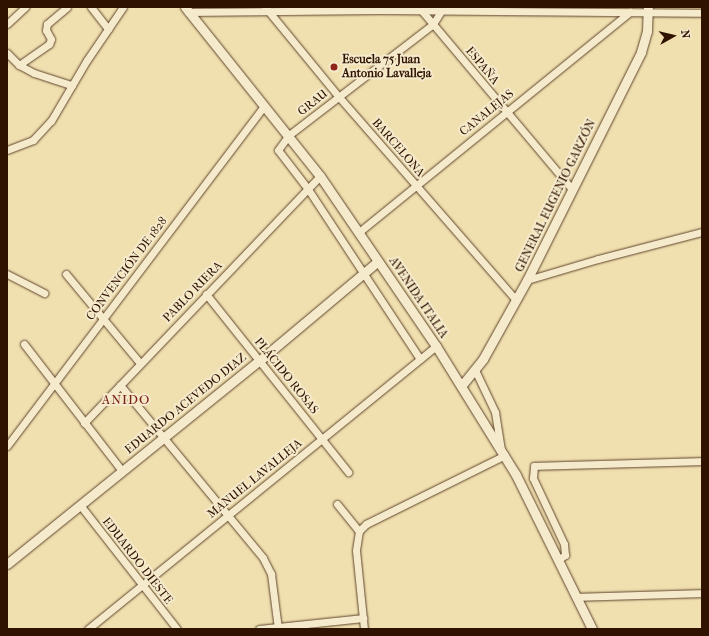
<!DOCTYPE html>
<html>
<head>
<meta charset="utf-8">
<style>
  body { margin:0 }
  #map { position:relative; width:709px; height:636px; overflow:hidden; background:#f0dfaf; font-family:"IM FELL French Canon",serif }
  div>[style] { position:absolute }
  .roads { filter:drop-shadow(0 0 1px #5f452c) drop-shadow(0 0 1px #5f452c) }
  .minor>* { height:7px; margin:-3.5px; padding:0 3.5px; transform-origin:3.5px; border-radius:3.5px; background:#f5eacb }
  .tertiary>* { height:9px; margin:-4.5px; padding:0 4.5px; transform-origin:4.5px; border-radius:4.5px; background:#f5eacb }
  .dots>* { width:11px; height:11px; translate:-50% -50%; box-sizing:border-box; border:2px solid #f5eacb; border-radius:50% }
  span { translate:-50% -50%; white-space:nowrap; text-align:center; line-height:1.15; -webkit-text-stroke:4px #f5eacb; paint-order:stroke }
  .poi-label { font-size:12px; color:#2f1200; font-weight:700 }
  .left { translate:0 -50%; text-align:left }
  .street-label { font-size:12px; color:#2f1200 }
  .neighbourhood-label { font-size:13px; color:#7a1f14; letter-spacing:1px }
  .frame { position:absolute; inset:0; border:8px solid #2f1200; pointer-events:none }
  .north { position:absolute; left:653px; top:16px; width:40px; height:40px; -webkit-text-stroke:3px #f5eacb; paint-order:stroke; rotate:82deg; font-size:11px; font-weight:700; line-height:16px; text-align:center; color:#2f1200 }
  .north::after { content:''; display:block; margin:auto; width:14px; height:18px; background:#2f1200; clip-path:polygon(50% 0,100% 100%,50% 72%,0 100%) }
</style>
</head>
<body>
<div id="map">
  <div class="roads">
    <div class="minor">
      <div style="left:91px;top:7px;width:28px;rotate:52deg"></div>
      <div style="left:265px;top:7px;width:117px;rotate:50.6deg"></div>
      <div style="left:339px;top:97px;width:269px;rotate:48.9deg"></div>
      <div style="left:422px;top:11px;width:233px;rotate:49.9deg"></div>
      <div style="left:188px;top:12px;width:193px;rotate:-0.6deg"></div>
      <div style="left:381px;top:10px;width:321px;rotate:0.5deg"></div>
      <div style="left:7px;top:24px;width:25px;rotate:-43deg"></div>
      <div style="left:7px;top:53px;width:17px;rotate:45deg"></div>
      <div style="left:19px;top:65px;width:17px;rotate:28deg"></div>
      <div style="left:34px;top:73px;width:40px;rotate:18deg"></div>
      <div style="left:19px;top:65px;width:37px;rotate:-35deg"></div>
      <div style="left:49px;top:44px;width:5px;rotate:-68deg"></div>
      <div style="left:51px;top:39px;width:10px;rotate:-119deg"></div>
      <div style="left:46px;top:30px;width:6px;rotate:-81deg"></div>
      <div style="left:47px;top:24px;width:26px;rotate:-40deg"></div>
      <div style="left:7px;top:150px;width:28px;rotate:-21deg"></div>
      <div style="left:33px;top:140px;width:26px;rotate:-47deg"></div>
      <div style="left:51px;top:121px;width:71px;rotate:-59.5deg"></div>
      <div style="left:87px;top:60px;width:64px;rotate:-55.8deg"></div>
      <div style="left:359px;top:232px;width:349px;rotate:-39.1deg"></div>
      <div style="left:7px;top:274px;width:42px;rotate:27.2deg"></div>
      <div style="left:66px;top:274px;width:116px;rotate:50.3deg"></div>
      <div style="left:527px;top:280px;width:74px;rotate:-16.5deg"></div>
      <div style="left:598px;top:259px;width:107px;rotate:-14.6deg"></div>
      <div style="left:206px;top:294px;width:228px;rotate:51.4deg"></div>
      <div style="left:24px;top:344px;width:160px;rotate:52.3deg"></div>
      <div style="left:420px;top:359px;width:204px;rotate:-123.4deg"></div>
      <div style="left:308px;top:189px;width:49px;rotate:-127.6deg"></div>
      <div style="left:278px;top:150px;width:19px;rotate:-54deg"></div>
      <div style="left:289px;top:135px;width:182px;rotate:-37.6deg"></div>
      <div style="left:433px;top:24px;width:15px;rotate:-58deg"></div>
      <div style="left:475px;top:370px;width:47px;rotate:64.5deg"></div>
      <div style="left:495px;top:412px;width:37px;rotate:81deg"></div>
      <div style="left:120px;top:385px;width:224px;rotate:50.4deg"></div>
      <div style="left:263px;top:558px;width:18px;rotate:63deg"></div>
      <div style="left:271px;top:574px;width:55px;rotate:82.7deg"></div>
      <div style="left:84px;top:423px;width:342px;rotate:-46.3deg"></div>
      <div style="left:7px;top:446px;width:426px;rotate:-52.9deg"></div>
      <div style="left:337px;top:504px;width:35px;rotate:51deg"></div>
      <div style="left:80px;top:505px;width:157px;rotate:52deg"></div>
      <div style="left:558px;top:560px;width:9px;rotate:-36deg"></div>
      <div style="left:565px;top:555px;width:11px;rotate:-95deg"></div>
      <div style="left:564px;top:544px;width:73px;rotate:-115.2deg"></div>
      <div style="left:533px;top:478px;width:12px;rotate:-85deg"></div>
      <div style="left:534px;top:466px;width:168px;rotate:-1.7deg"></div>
      <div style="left:576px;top:597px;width:126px;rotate:-1.8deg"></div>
      <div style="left:88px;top:629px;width:449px;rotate:-39.1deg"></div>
      <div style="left:259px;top:629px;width:105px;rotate:-6deg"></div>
      <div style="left:364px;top:629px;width:79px;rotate:-95.8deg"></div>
      <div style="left:356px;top:550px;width:19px;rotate:-81deg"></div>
      <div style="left:359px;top:531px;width:10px;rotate:-45deg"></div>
      <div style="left:366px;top:524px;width:155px;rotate:-26.4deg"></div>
    </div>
    <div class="tertiary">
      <div style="left:185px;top:7px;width:216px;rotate:51.4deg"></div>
      <div style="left:320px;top:176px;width:206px;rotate:55.7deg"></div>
      <div style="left:436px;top:346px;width:152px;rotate:58.2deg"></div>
      <div style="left:516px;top:475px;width:172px;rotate:63.7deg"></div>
      <div style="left:462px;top:385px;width:33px;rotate:-51deg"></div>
      <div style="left:483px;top:359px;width:90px;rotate:-60.9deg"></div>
      <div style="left:527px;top:280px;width:255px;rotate:-63.4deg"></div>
      <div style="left:641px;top:52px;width:22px;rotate:-74deg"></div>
      <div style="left:647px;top:31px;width:24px;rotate:-88deg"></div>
      <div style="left:7px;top:564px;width:324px;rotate:-38.9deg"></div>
      <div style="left:259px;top:361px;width:155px;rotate:-40deg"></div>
    </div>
  </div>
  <div class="dots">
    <div style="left:334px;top:67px;background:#8f2418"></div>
  </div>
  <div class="poi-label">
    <span class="left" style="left:342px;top:67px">Escuela 75 Juan<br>Antonio Lavalleja</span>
  </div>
  <div class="street-label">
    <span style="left:482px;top:66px;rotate:50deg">ESPAÑA</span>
    <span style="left:313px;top:103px;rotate:-38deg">GRAU</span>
    <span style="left:487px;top:113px;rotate:-39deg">CANALEJAS</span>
    <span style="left:398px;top:148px;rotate:49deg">BARCELONA</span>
    <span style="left:556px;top:196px;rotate:-64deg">GENERAL EUGENIO GARZÓN</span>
    <span style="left:127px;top:269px;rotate:-53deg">CONVENCIÓN DE 1828</span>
    <span style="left:193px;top:292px;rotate:-46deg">PABLO RIERA</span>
    <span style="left:418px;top:298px;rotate:56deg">AVENIDA ITALIA</span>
    <span style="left:286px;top:376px;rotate:51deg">PLÁCIDO ROSAS</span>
    <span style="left:186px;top:404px;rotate:-39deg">EDUARDO ACEVEDO DIAZ</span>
    <span style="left:255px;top:479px;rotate:-39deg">MANUEL LAVALLEJA</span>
    <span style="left:137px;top:561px;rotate:52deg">EDUARDO DIESTE</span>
  </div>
  <div class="neighbourhood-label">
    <span style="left:126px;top:400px">ANIDO</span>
  </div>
  <div class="frame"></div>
  <div class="north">N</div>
</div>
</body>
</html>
